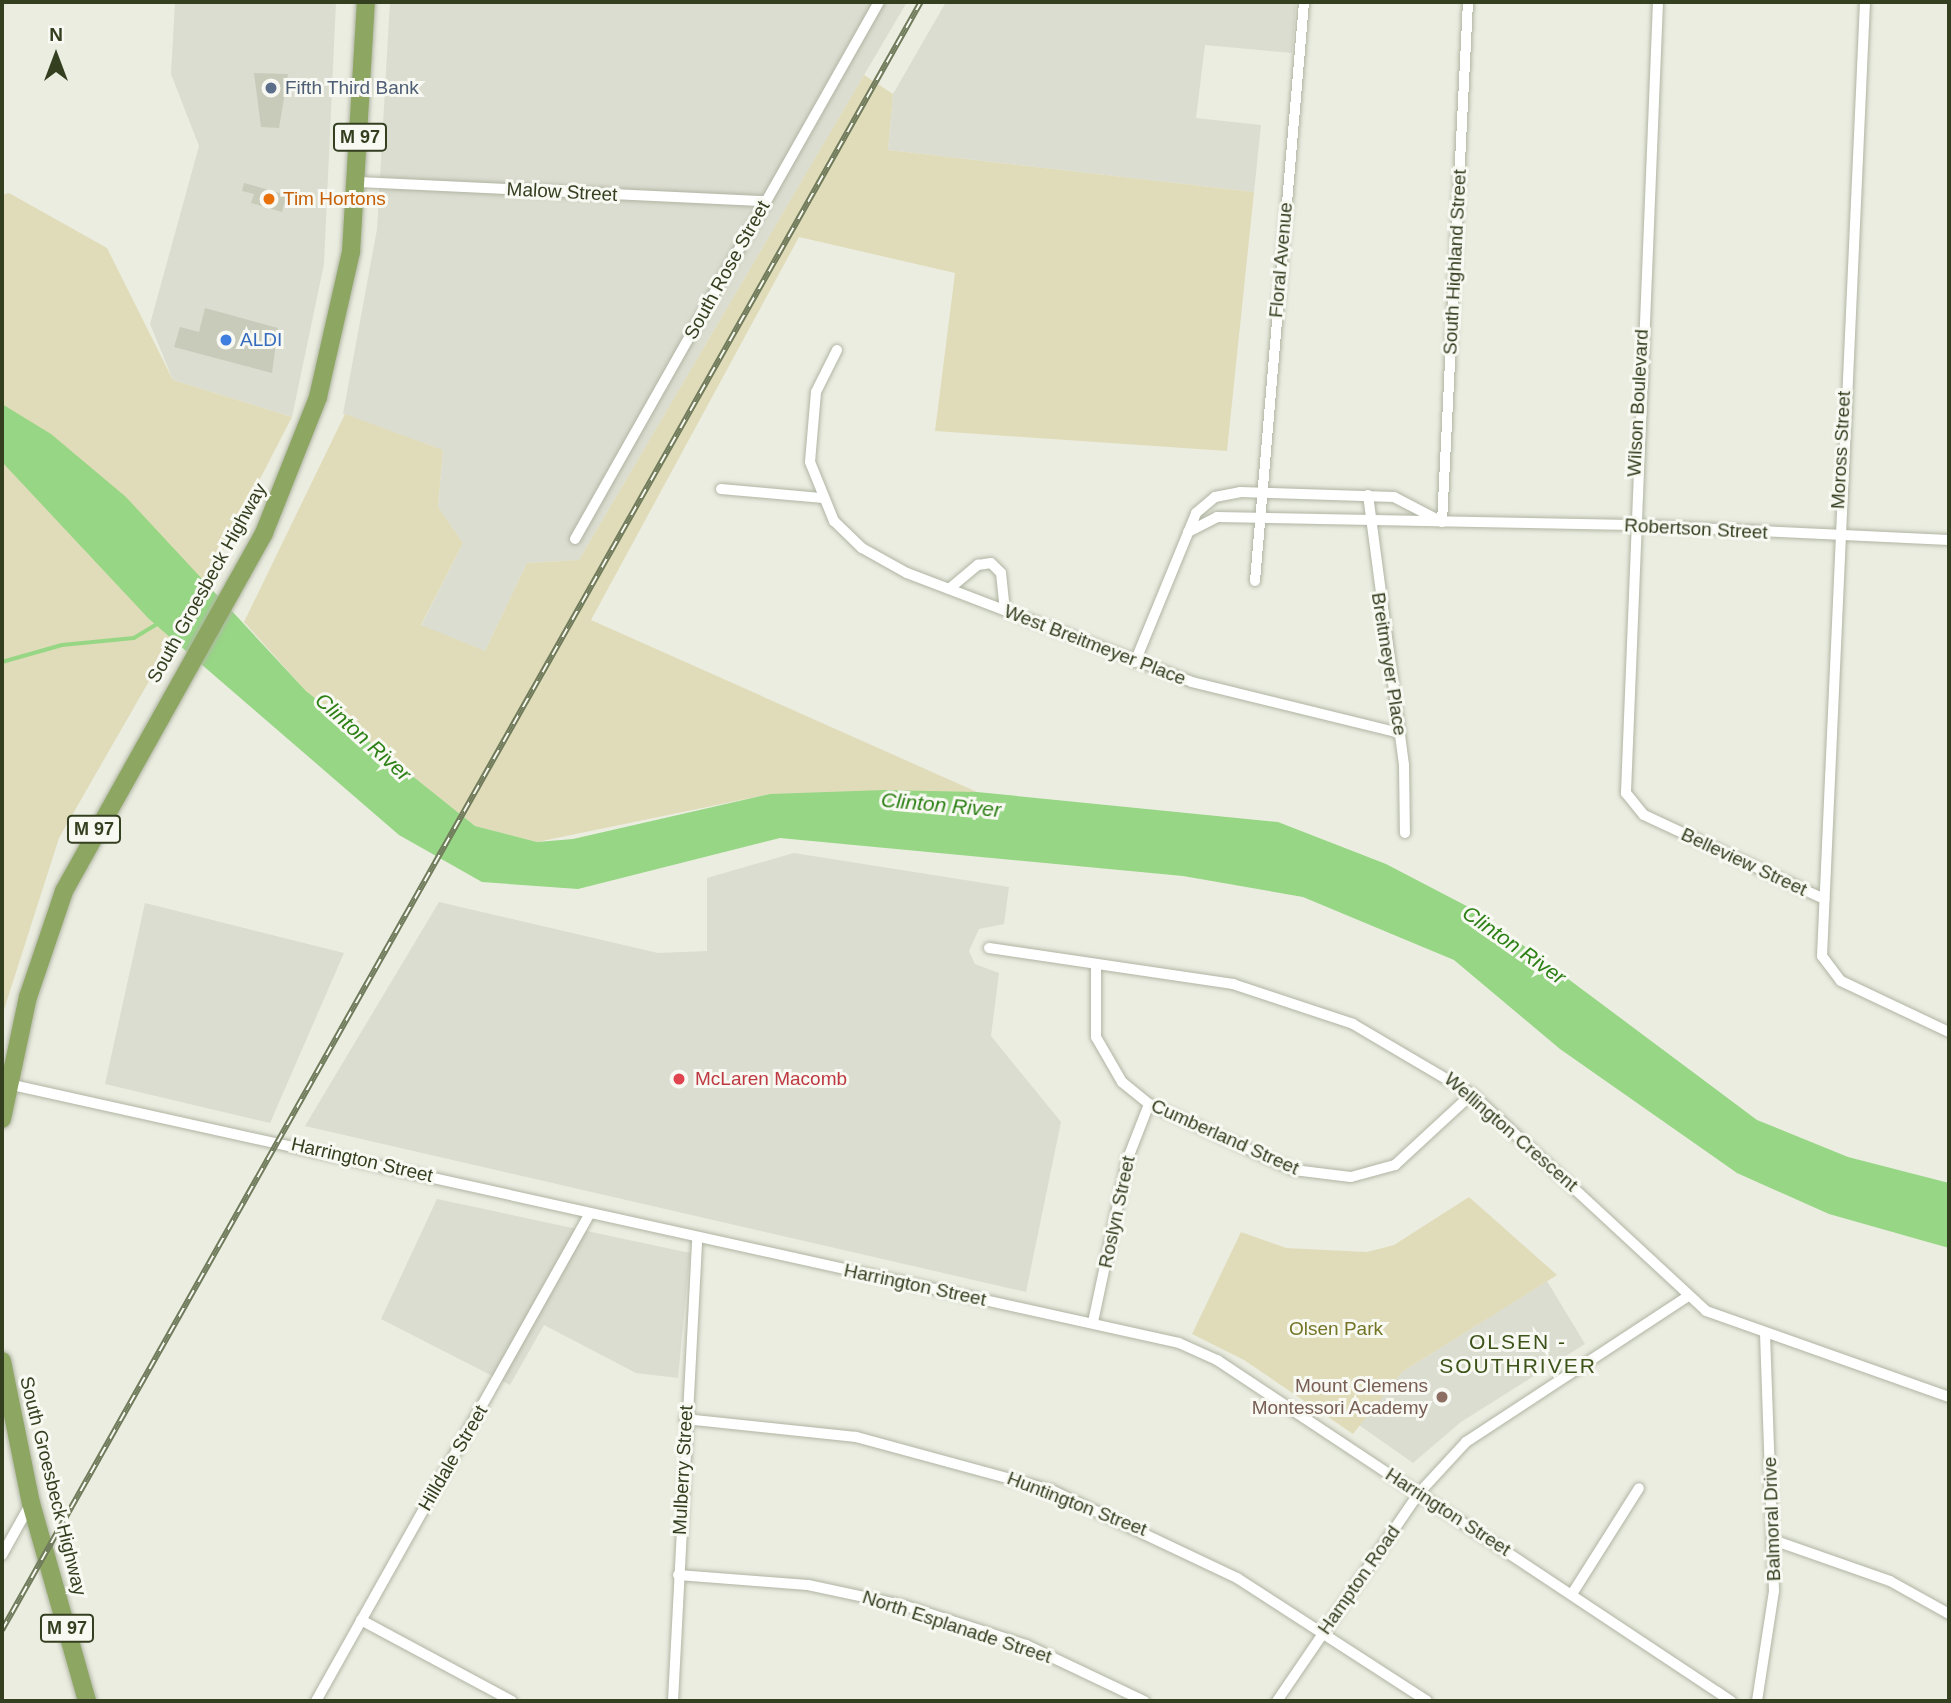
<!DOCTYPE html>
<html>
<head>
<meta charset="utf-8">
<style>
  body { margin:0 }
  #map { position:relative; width:1951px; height:1703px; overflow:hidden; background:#ebede1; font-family:Arial,sans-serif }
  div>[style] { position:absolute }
  .built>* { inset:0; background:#dbddd0 }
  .green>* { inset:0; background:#e0dcb9 }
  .water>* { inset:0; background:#97d685 }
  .stream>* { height:3.5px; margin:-1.75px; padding:0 1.75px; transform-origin:1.75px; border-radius:1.75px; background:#97d685 }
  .building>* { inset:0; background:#c8cbb9 }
  .roads { filter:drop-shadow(0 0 2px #b0b5a3) drop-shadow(0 0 2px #b0b5a3) }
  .minor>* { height:10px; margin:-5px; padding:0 5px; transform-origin:5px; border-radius:5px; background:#fff }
  .primary>* { height:18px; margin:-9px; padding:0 9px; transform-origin:9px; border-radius:9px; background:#8da662 }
  .rail>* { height:6px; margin-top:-3px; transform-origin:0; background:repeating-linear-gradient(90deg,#f8f9f2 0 10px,#707b5b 0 20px); box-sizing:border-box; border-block:2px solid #707b5b }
  .dots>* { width:19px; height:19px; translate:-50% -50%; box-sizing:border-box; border:4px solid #f8f9f2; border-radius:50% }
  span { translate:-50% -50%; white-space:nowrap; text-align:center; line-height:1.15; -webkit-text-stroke:6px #f8f9f2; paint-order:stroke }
  .shield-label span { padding:2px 5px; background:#f8f9f2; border:2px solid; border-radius:5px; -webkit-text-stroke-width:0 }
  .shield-label { font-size:18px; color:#343f20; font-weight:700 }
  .service-label { font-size:19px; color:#4e5e75 }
  .left { translate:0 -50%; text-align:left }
  .street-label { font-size:19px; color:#343f20 }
  .food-label { font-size:19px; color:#c56008 }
  .shop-label { font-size:19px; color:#366cbe }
  .health-label { font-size:19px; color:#be3a42 }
  .park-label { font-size:19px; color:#747526 }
  .education-label { font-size:19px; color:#785e54 }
  .right { translate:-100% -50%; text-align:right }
  .water-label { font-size:21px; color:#2c8015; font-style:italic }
  .neighbourhood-label { font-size:21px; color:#3e531a; letter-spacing:2px }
  .frame { position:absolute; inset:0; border:4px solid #343f20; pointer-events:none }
  .north { position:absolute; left:21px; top:21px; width:70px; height:70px; -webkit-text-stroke:5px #f8f9f2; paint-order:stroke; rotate:0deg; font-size:19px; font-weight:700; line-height:28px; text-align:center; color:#343f20 }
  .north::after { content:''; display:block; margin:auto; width:24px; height:32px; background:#343f20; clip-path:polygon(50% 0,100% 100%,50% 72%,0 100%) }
</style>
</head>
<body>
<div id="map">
  <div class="built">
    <div style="clip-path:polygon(175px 2px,336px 2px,324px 264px,292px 417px,173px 380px,150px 324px,199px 146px,171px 74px)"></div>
    <div style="clip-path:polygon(390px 2px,907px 2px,579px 560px,527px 563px,485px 651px,421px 626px,463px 543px,438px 507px,443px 450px,343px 414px,377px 229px)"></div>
    <div style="clip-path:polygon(946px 2px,1296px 2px,1292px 53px,1205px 45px,1196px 118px,1261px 125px,1254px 192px,888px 150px,893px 94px)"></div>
    <div style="clip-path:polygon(794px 853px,1009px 887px,1004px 924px,979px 929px,969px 951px,975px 964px,999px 973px,991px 1036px,1061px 1122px,1026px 1292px,305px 1126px,439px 902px,658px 953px,707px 951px,707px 878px)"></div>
    <div style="clip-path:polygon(145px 903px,344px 953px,270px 1123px,105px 1084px)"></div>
    <div style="clip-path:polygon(437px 1199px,690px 1253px,678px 1378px,636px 1373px,544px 1325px,510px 1385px,381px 1319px)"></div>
    <div style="clip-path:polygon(1547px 1281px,1585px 1344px,1461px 1422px,1413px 1463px,1359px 1425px,1402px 1372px)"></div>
  </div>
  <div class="green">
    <div style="clip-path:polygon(864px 75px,893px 94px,888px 150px,1254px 192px,1227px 451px,935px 431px,955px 273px,799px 237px,591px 620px,977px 792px,770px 794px,537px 842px,475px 826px,306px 691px,244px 622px,345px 414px,443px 450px,438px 507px,463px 543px,421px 625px,485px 651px,527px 563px,579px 560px)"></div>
    <div style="clip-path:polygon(9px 193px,107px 248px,173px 380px,292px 417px,214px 568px,59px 838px,2px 1016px,2px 195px)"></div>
    <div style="clip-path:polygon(1469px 1197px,1557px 1275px,1402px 1372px,1353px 1434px,1244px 1360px,1192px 1334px,1241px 1232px,1286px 1248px,1367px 1252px,1394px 1245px)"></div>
  </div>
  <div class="water">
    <div style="clip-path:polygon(2px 404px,51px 434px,126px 497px,306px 691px,475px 826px,537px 842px,573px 839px,770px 794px,884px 790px,977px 792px,1278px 822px,1386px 864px,1480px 913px,1757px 1120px,1848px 1157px,1949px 1183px,1949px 1248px,1829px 1214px,1737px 1173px,1560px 1049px,1454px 960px,1303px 897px,1183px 876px,780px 838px,578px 889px,482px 882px,399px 835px,149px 619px,2px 462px)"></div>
  </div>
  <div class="stream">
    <div style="left:2px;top:662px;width:62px;rotate:-15.8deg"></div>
    <div style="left:62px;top:645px;width:72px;rotate:-5.6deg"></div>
    <div style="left:134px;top:638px;width:27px;rotate:-31deg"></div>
  </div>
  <div class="building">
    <div style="clip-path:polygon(254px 73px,288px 74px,279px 128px,261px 127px)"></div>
    <div style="clip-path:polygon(244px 183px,287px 195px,282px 212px,251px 203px,254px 194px,242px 191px)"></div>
    <div style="clip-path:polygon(205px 308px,278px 328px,272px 373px,174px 347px,180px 327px,199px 332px)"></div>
  </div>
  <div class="roads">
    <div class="minor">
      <div style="left:1658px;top:2px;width:792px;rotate:92.32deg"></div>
      <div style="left:1626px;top:793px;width:28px;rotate:51deg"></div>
      <div style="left:1644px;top:815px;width:199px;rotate:25deg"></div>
      <div style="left:1865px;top:2px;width:955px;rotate:92.58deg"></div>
      <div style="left:1822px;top:956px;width:31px;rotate:53deg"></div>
      <div style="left:1841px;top:981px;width:119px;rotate:25.3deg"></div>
      <div style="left:358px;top:182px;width:408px;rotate:2.7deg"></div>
      <div style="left:837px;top:350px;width:47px;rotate:116.6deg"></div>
      <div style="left:816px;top:392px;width:70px;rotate:94.9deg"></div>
      <div style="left:810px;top:462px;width:64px;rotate:67.9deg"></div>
      <div style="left:834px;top:521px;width:39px;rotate:44deg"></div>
      <div style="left:862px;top:548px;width:51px;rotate:29.1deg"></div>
      <div style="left:907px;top:573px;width:305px;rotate:20.9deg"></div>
      <div style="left:1192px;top:682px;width:214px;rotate:13.8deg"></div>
      <div style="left:721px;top:489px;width:100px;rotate:5.1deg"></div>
      <div style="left:1368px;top:495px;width:272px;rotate:82.4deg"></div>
      <div style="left:1404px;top:765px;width:68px;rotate:89.2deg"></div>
      <div style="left:1442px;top:522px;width:521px;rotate:-87.14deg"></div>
      <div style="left:1188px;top:532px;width:33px;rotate:-27deg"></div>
      <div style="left:1217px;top:517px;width:415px;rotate:1.1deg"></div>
      <div style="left:1632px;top:525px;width:317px;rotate:2.7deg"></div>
      <div style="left:575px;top:539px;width:617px;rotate:-60.49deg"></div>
      <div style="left:1255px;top:581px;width:581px;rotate:-85.16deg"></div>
      <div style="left:949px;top:589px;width:38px;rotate:-40deg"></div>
      <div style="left:978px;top:565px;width:13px;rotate:-9deg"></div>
      <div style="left:991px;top:563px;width:14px;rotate:45deg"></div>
      <div style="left:1001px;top:573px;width:37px;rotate:84deg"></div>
      <div style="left:1135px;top:662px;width:161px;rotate:-67.7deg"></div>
      <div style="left:1196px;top:513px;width:25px;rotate:-40deg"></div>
      <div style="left:1215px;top:497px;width:25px;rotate:-11deg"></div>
      <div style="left:1240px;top:492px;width:154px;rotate:1.9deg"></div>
      <div style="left:1394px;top:497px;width:54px;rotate:27.5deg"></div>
      <div style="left:989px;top:948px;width:247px;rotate:8.4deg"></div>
      <div style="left:1233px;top:984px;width:126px;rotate:18.4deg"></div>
      <div style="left:1353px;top:1024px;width:138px;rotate:30.5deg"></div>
      <div style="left:1472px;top:1094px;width:319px;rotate:42.8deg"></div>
      <div style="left:1706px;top:1311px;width:258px;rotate:19.5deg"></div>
      <div style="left:1096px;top:965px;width:72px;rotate:90deg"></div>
      <div style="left:1096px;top:1037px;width:52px;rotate:60deg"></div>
      <div style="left:1122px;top:1082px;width:35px;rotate:39deg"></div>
      <div style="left:1149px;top:1104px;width:159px;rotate:24.5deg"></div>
      <div style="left:1294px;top:1170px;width:57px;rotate:7deg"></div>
      <div style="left:1351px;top:1177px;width:46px;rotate:-15.3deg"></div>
      <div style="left:1395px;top:1165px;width:105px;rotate:-42.7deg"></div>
      <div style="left:8px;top:1084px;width:1199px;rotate:12.47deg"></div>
      <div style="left:1179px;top:1343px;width:42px;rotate:24.1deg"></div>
      <div style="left:1217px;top:1360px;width:617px;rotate:33.56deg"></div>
      <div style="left:1093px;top:1322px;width:168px;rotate:-78deg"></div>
      <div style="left:1128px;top:1158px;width:58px;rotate:-68.7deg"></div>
      <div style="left:685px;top:1419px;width:172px;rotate:6deg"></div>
      <div style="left:856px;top:1437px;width:202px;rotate:15.2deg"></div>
      <div style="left:1051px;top:1490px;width:206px;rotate:25.3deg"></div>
      <div style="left:1237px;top:1578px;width:226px;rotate:32.9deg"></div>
      <div style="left:1773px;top:1540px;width:124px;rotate:19.3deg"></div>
      <div style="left:1890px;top:1581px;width:68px;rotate:29.2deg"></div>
      <div style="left:2px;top:1555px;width:60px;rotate:-60.9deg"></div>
      <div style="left:678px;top:1575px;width:130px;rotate:4.4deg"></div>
      <div style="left:808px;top:1585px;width:100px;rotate:12.1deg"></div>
      <div style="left:906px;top:1606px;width:126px;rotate:18deg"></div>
      <div style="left:1026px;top:1645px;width:131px;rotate:25.4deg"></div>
      <div style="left:1572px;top:1594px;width:125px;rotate:-57.7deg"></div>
      <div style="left:361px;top:1620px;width:171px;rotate:28.2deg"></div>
      <div style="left:316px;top:1701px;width:557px;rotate:-60.68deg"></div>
      <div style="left:673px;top:1701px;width:463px;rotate:-87deg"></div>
      <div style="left:1277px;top:1701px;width:252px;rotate:-55.7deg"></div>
      <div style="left:1419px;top:1493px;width:69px;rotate:-47.3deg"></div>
      <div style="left:1466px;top:1442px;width:264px;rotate:-33.3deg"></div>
      <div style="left:1757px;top:1701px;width:111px;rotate:-81.2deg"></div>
      <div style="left:1774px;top:1591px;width:255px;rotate:-92deg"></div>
    </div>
    <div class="primary">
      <div style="left:2px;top:1119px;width:125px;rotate:-78deg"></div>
      <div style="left:28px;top:997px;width:112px;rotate:-71.2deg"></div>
      <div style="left:64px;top:891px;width:410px;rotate:-60.8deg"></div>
      <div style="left:264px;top:533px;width:146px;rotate:-68.3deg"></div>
      <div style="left:318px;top:397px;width:149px;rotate:-77.2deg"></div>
      <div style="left:351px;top:252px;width:250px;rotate:-86.6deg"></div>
      <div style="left:2px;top:1361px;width:145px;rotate:78.5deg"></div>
      <div style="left:31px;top:1503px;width:206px;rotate:74.2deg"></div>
    </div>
  </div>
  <div class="rail">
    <div style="left:2px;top:1630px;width:1869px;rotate:-60.56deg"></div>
  </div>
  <div class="dots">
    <div style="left:271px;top:88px;background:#5c6f8a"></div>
    <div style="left:269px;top:199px;background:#e8710a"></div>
    <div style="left:226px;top:340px;background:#3f7fe0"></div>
    <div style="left:679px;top:1079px;background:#e0444e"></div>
    <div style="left:1442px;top:1397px;background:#8d6e63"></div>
  </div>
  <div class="shield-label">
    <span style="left:360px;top:137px">M 97</span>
    <span style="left:94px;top:829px">M 97</span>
    <span style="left:67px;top:1628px">M 97</span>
  </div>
  <div class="service-label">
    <span class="left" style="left:285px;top:88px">Fifth Third Bank</span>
  </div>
  <div class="street-label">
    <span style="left:562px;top:192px;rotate:3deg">Malow Street</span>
    <span style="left:1281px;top:260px;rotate:-85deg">Floral Avenue</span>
    <span style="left:1455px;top:262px;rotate:-87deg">South Highland Street</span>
    <span style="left:727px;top:270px;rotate:-61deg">South Rose Street</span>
    <span style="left:1638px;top:403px;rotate:-87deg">Wilson Boulevard</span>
    <span style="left:1841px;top:450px;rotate:-87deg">Moross Street</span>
    <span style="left:1696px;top:529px;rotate:3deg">Robertson Street</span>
    <span style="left:207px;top:583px;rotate:-61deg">South Groesbeck Highway</span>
    <span style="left:1095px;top:645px;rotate:21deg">West Breitmeyer Place</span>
    <span style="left:1389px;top:664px;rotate:81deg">Breitmeyer Place</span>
    <span style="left:1744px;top:862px;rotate:25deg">Belleview Street</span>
    <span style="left:1511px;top:1132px;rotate:41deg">Wellington Crescent</span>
    <span style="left:1225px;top:1137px;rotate:24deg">Cumberland Street</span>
    <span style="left:362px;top:1160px;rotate:13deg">Harrington Street</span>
    <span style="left:1117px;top:1212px;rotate:-78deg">Roslyn Street</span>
    <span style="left:915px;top:1285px;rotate:12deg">Harrington Street</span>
    <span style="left:453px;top:1458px;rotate:-60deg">Hilldale Street</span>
    <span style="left:683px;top:1470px;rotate:-87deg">Mulberry Street</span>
    <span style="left:53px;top:1486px;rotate:76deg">South Groesbeck Highway</span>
    <span style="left:1077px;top:1504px;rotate:21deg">Huntington Street</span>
    <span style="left:1448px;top:1512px;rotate:33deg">Harrington Street</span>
    <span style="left:1772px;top:1519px;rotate:-92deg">Balmoral Drive</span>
    <span style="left:1359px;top:1580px;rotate:-55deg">Hampton Road</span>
    <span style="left:957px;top:1627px;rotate:18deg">North Esplanade Street</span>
  </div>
  <div class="food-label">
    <span class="left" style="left:283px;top:199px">Tim Hortons</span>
  </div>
  <div class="shop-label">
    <span class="left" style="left:240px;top:340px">ALDI</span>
  </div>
  <div class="health-label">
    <span class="left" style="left:695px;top:1079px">McLaren Macomb</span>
  </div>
  <div class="park-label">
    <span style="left:1336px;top:1329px">Olsen Park</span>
  </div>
  <div class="education-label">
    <span class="right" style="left:1428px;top:1397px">Mount Clemens<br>Montessori Academy</span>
  </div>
  <div class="water-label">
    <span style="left:363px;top:737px;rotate:42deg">Clinton River</span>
    <span style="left:941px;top:805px;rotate:5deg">Clinton River</span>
    <span style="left:1514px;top:945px;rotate:35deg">Clinton River</span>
  </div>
  <div class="neighbourhood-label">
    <span style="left:1518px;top:1354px">OLSEN -<br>SOUTHRIVER</span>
  </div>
  <div class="frame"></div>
  <div class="north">N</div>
</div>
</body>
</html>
